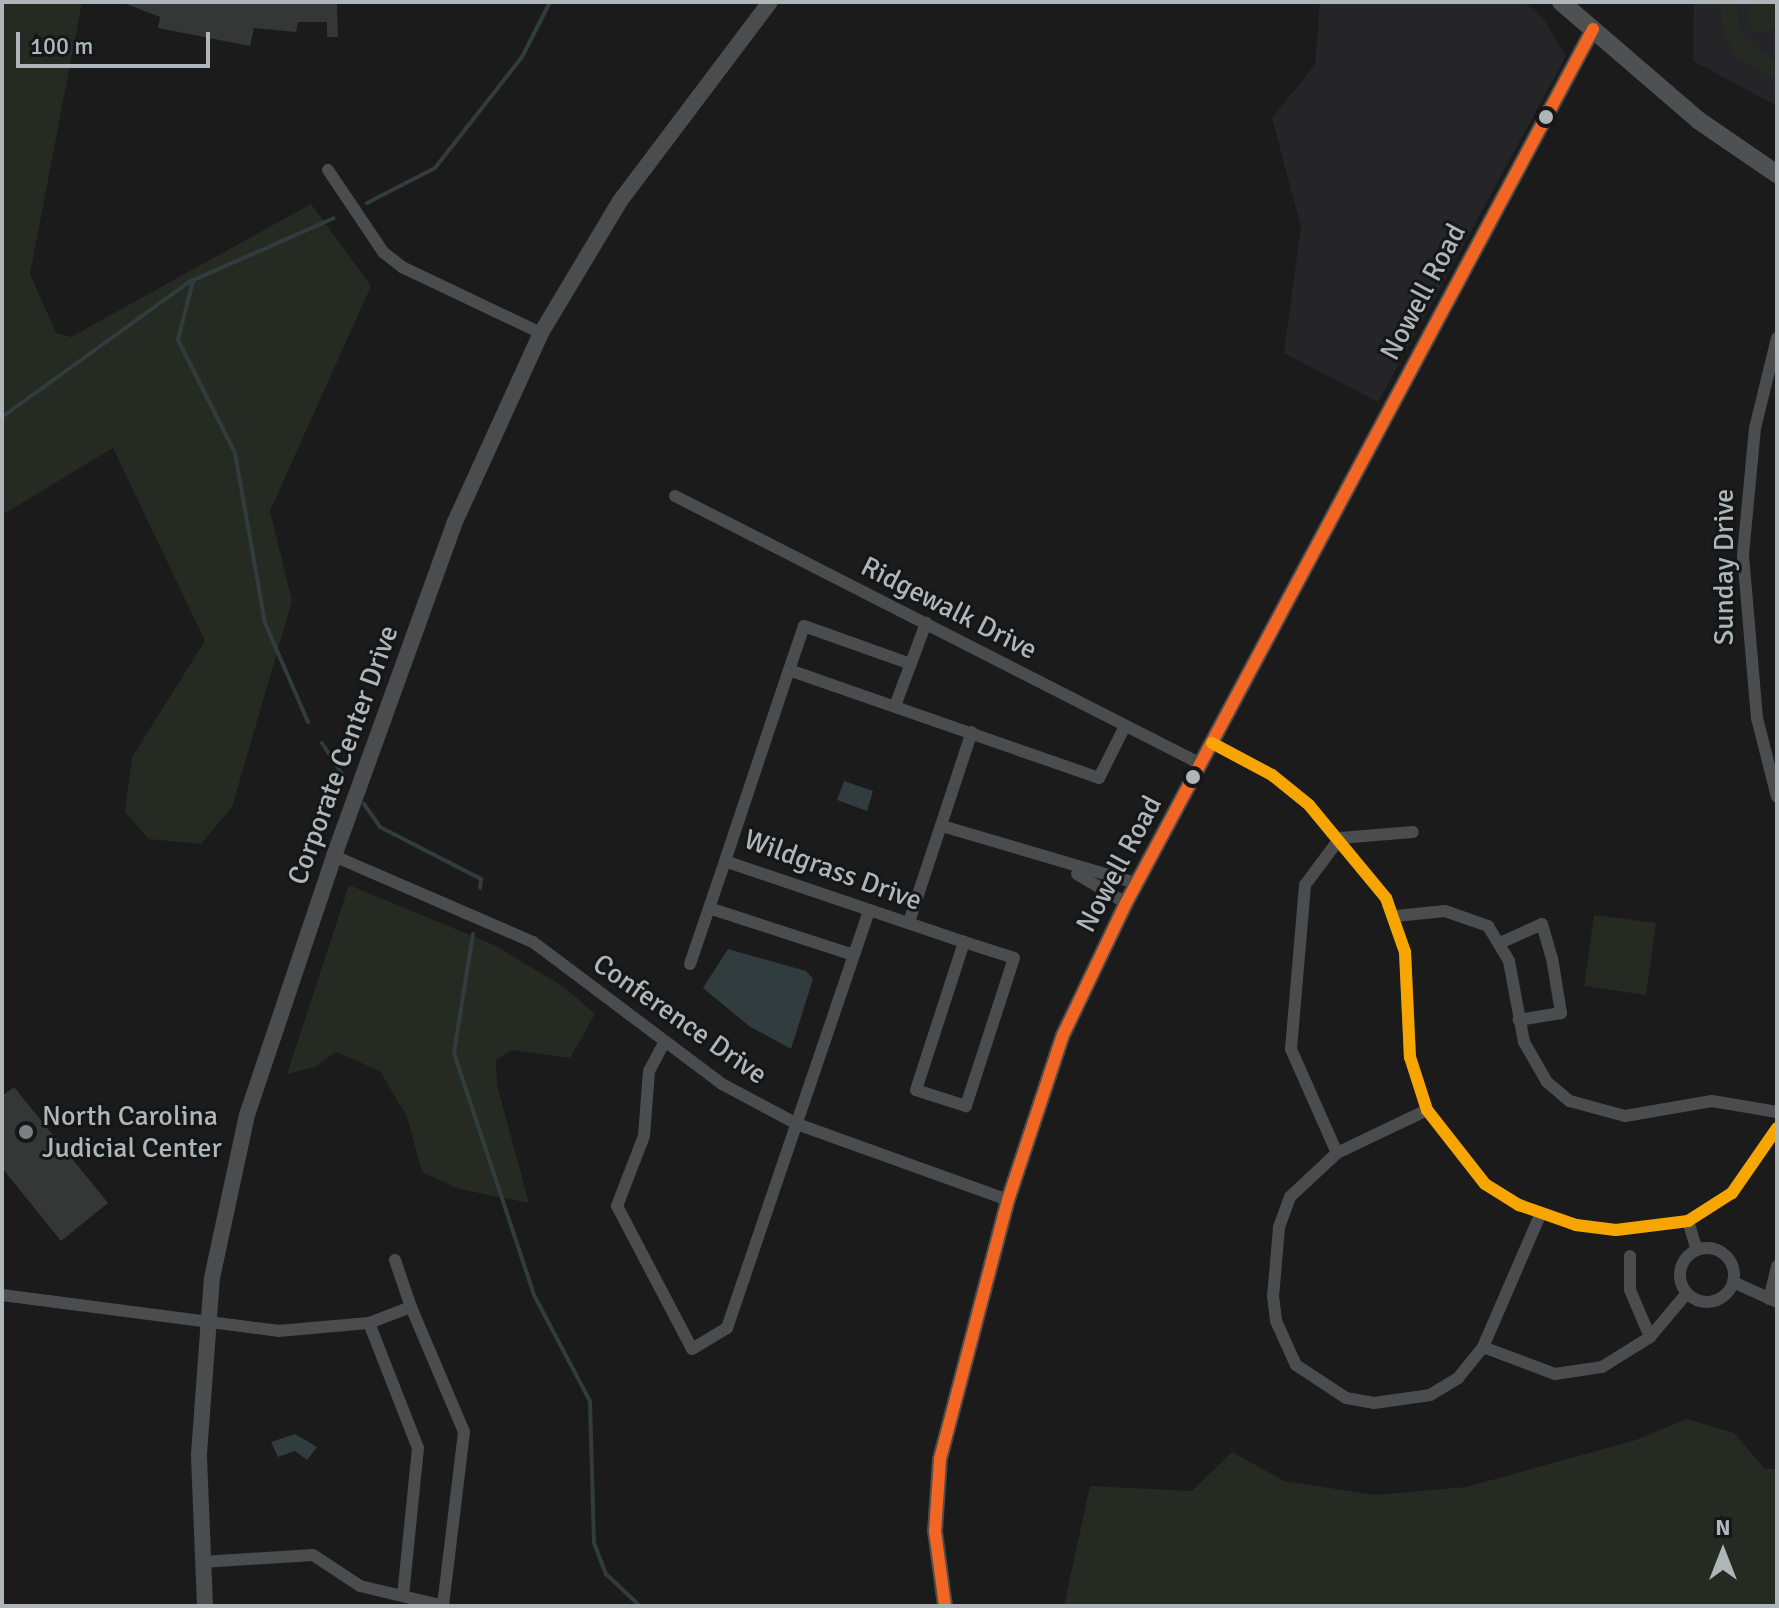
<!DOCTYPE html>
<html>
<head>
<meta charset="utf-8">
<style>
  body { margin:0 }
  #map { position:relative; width:1779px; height:1608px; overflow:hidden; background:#1b1b1b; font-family:Signika,sans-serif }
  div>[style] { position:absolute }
  .built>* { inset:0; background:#252527 }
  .green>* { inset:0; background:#252a23 }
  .round { border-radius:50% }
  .water>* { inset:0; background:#313c3e }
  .stream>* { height:4px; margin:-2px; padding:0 2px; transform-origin:2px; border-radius:2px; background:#313c3e }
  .building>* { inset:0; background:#353636 }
  .minor>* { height:12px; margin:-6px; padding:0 6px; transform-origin:6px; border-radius:6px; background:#4b4c4d }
  .minor>.ring { margin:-6px; padding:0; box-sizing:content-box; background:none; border:12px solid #4b4c4d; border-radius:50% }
  .tertiary>* { height:16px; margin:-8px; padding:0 8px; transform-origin:8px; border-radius:8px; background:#4b4c4d }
  .secondary>* { height:18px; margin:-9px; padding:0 9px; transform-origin:9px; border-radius:9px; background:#4f5051 }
  .bus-1>* { height:12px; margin:-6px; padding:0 6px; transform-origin:6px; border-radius:6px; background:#f26522 }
  .bus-2>* { height:12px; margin:-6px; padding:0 6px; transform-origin:6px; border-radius:6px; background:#f7a600 }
  .dots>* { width:22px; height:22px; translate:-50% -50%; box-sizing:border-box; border:4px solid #151617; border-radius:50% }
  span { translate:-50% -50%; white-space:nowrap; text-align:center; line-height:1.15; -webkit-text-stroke:6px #151617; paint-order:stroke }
  .street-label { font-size:28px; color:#aeb6ba }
  .poi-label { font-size:28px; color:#aeb6ba }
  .left { translate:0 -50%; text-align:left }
  .frame { position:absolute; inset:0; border:4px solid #aeb6ba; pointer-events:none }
  .north { position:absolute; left:1683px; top:1512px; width:80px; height:80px; -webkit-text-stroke:6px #151617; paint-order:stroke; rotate:0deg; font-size:22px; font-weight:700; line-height:32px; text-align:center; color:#aeb6ba }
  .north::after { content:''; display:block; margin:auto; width:28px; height:36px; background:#aeb6ba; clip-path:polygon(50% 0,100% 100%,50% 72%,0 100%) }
  .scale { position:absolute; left:16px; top:32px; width:194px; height:36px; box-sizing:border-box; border:4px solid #aeb6ba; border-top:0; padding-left:10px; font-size:24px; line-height:28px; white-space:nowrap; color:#aeb6ba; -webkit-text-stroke:6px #151617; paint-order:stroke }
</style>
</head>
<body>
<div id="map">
  <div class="built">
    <div style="clip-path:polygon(1320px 2px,1524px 2px,1543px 18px,1566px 56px,1378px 402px,1284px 353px,1301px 227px,1272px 118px,1315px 65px)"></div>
    <div style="clip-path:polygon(1694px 2px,1777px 2px,1777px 106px,1693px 61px)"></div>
  </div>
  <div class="green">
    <div class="round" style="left:1747px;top:1px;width:32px;height:32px"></div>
    <div style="clip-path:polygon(2px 2px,82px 2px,30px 274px,56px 333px,71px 337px,311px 204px,371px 286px,270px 511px,292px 601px,232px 807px,201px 844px,149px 839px,125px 812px,132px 757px,205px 641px,113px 448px,2px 515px)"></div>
    <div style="clip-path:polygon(1720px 2px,1736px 2px,1741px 34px,1777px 64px,1777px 81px,1736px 56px,1723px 32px)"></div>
    <div style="clip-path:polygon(349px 885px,494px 945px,564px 987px,595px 1014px,570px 1058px,512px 1050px,496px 1060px,497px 1085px,529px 1203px,459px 1189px,422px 1172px,407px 1117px,380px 1071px,336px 1052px,315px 1067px,287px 1074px)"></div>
    <div style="clip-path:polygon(1594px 915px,1656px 923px,1646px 995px,1584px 986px)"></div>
    <div style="clip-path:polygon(1687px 1419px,1734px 1433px,1765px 1469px,1777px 1469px,1777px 1606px,1064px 1606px,1090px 1486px,1192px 1491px,1232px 1452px,1284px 1481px,1375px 1495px,1466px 1487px,1636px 1440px)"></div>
  </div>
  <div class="water">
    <div style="clip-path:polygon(844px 781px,873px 791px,867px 811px,837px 800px)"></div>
    <div style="clip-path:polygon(728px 949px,806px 971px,813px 979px,791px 1049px,749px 1026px,703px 988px)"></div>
    <div style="clip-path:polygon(295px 1434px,317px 1447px,307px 1460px,295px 1451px,278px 1457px,271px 1442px)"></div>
  </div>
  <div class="stream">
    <div style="left:367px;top:203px;width:76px;rotate:-27.2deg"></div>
    <div style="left:435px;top:168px;width:141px;rotate:-51.9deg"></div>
    <div style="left:522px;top:57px;width:62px;rotate:-63deg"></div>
    <div style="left:193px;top:281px;width:61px;rotate:104.3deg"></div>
    <div style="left:178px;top:340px;width:127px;rotate:63.2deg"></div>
    <div style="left:235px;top:453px;width:173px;rotate:80deg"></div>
    <div style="left:265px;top:623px;width:108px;rotate:66.5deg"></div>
    <div style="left:2px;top:417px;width:231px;rotate:-35.8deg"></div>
    <div style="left:189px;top:282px;width:158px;rotate:-23.8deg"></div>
    <div style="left:322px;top:743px;width:40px;rotate:57.1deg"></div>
    <div style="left:364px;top:804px;width:28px;rotate:55deg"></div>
    <div style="left:380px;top:827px;width:114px;rotate:27.2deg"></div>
    <div style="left:481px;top:879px;width:9px;rotate:96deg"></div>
    <div style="left:473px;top:934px;width:121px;rotate:99.1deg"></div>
    <div style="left:454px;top:1053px;width:255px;rotate:71.7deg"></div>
    <div style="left:534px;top:1295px;width:120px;rotate:62.2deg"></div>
    <div style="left:590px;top:1401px;width:142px;rotate:88.4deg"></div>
    <div style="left:594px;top:1543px;width:33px;rotate:69deg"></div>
    <div style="left:606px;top:1574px;width:47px;rotate:43.3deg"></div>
  </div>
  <div class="building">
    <div style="clip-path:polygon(121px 2px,337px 2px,338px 37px,327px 37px,327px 22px,298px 22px,296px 32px,254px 28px,250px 46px,158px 28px,160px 17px)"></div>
    <div style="clip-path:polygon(14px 1087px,108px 1203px,61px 1241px,2px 1168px,2px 1096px)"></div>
  </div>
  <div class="minor">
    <div style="left:328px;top:170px;width:99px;rotate:56.1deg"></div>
    <div style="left:383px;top:252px;width:24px;rotate:38deg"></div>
    <div style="left:402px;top:267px;width:154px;rotate:25.4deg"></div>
    <div style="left:1777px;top:338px;width:93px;rotate:103.7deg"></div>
    <div style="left:1755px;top:428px;width:128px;rotate:95.4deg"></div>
    <div style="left:1743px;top:555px;width:164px;rotate:85.1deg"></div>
    <div style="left:1757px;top:718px;width:81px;rotate:75.8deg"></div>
    <div style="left:675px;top:496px;width:590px;rotate:27deg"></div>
    <div style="left:789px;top:670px;width:46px;rotate:-71.2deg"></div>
    <div style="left:804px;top:626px;width:110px;rotate:19.6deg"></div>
    <div style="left:895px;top:706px;width:89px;rotate:-69.5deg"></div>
    <div style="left:1212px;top:743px;width:68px;rotate:28.1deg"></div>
    <div style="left:1272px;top:775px;width:48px;rotate:39deg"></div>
    <div style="left:1309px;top:805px;width:121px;rotate:50.4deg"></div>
    <div style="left:1386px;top:898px;width:57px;rotate:70.6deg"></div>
    <div style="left:1405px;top:952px;width:105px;rotate:87.3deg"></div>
    <div style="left:1410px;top:1057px;width:56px;rotate:72.2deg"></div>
    <div style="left:1427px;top:1110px;width:94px;rotate:51.9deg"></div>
    <div style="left:1485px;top:1184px;width:40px;rotate:32deg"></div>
    <div style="left:1519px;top:1205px;width:60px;rotate:19.3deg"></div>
    <div style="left:1576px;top:1225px;width:40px;rotate:7.1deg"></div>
    <div style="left:1616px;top:1230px;width:73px;rotate:-7.1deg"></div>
    <div style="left:1688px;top:1221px;width:52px;rotate:-32.5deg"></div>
    <div style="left:1732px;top:1193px;width:79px;rotate:-55.3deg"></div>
    <div style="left:942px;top:826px;width:202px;rotate:16.4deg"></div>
    <div style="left:334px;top:856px;width:217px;rotate:23.4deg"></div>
    <div style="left:533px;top:942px;width:236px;rotate:36.9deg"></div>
    <div style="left:722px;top:1084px;width:85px;rotate:28.1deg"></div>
    <div style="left:797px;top:1124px;width:224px;rotate:19.8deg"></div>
    <div style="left:1077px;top:874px;width:57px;rotate:30.6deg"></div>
    <div style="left:709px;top:908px;width:152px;rotate:18deg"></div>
    <div style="left:1396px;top:916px;width:49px;rotate:-5.8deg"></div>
    <div style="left:1445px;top:911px;width:46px;rotate:19.2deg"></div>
    <div style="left:1488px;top:926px;width:41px;rotate:59deg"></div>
    <div style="left:1509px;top:961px;width:82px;rotate:79.5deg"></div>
    <div style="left:1524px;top:1042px;width:46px;rotate:60.1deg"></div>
    <div style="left:1547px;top:1082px;width:30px;rotate:40deg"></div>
    <div style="left:1570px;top:1101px;width:57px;rotate:15.3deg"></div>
    <div style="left:1625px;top:1116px;width:88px;rotate:-9.8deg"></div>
    <div style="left:1712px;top:1101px;width:66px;rotate:9.6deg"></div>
    <div style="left:909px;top:922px;width:200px;rotate:-71.7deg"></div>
    <div style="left:964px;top:942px;width:52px;rotate:17.7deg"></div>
    <div style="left:1014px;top:958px;width:156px;rotate:108deg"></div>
    <div style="left:966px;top:1106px;width:52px;rotate:-162.3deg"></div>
    <div style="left:916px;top:1090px;width:156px;rotate:-72deg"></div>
    <div style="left:964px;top:942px;width:252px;rotate:-161.3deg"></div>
    <div style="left:725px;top:861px;width:201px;rotate:-71.5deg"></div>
    <div style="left:789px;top:670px;width:328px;rotate:19.2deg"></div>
    <div style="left:1099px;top:778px;width:58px;rotate:-63.4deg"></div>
    <div style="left:1500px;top:943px;width:46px;rotate:-24.3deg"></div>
    <div style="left:1542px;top:924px;width:35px;rotate:74deg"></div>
    <div style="left:1552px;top:958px;width:56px;rotate:80.7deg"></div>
    <div style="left:1561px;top:1013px;width:43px;rotate:170.5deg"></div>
    <div style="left:690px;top:964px;width:109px;rotate:-71.2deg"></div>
    <div style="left:664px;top:1043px;width:32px;rotate:118deg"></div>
    <div style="left:649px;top:1071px;width:65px;rotate:94.4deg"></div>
    <div style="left:644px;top:1136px;width:75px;rotate:111.1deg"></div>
    <div style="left:617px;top:1206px;width:161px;rotate:62.3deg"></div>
    <div style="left:692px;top:1349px;width:41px;rotate:-31deg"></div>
    <div style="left:727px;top:1328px;width:441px;rotate:-71.2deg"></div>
    <div style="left:1427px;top:1110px;width:100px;rotate:154.5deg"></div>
    <div style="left:1337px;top:1153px;width:64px;rotate:136.9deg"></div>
    <div style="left:1290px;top:1197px;width:33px;rotate:110deg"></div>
    <div style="left:1279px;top:1228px;width:68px;rotate:95deg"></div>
    <div style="left:1273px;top:1296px;width:25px;rotate:83deg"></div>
    <div style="left:1276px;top:1321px;width:48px;rotate:65.6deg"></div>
    <div style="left:1296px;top:1365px;width:60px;rotate:33.4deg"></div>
    <div style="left:1346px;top:1398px;width:28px;rotate:10deg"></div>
    <div style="left:1374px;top:1403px;width:57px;rotate:-8.1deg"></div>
    <div style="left:1430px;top:1395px;width:33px;rotate:-31deg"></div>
    <div style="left:1458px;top:1378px;width:40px;rotate:-51deg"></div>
    <div style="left:1483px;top:1347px;width:144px;rotate:-66.6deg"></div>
    <div style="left:1337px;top:1153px;width:114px;rotate:-113.9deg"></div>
    <div style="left:1291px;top:1049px;width:165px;rotate:-85.1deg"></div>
    <div style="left:1305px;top:885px;width:59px;rotate:-53.3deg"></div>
    <div style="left:1340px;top:838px;width:73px;rotate:-4.7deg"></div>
    <div style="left:1688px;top:1221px;width:30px;rotate:73deg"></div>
    <div class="ring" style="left:1680px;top:1248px;width:42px;height:42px"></div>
    <div style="left:1630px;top:1256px;width:34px;rotate:90deg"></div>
    <div style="left:1630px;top:1290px;width:51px;rotate:66.9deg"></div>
    <div style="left:395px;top:1260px;width:50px;rotate:71.2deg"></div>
    <div style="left:1733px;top:1282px;width:48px;rotate:24.4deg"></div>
    <div style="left:2px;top:1295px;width:278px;rotate:7.4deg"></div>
    <div style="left:278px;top:1331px;width:91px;rotate:-5deg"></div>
    <div style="left:369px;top:1323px;width:134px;rotate:68.6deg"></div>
    <div style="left:418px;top:1448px;width:148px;rotate:95.8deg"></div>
    <div style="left:1769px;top:1299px;width:34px;rotate:-76deg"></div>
    <div style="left:369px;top:1323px;width:45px;rotate:-20.9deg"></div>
    <div style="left:411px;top:1307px;width:136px;rotate:67deg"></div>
    <div style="left:464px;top:1432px;width:175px;rotate:96.9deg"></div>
    <div style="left:1483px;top:1347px;width:77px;rotate:20.6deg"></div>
    <div style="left:1555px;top:1374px;width:48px;rotate:-8.5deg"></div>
    <div style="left:1602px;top:1367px;width:57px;rotate:-32deg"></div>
    <div style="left:1650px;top:1337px;width:57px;rotate:-49.9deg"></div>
    <div style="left:202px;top:1562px;width:111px;rotate:-3.6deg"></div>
    <div style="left:313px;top:1555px;width:56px;rotate:33.4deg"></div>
    <div style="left:360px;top:1586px;width:86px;rotate:13.4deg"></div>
  </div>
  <div class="tertiary">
    <div style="left:205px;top:1606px;width:152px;rotate:-92.3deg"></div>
    <div style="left:199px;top:1454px;width:176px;rotate:-85.8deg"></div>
    <div style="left:212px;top:1278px;width:167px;rotate:-77.9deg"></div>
    <div style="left:247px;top:1115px;width:273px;rotate:-71.4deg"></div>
    <div style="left:334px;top:856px;width:353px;rotate:-70.1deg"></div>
    <div style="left:454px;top:524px;width:210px;rotate:-65.5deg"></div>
    <div style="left:541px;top:333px;width:154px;rotate:-59.1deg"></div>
    <div style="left:620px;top:201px;width:249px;rotate:-53deg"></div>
    <div style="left:945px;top:1606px;width:76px;rotate:-97.6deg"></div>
    <div style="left:935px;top:1531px;width:72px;rotate:-86deg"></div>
    <div style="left:940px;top:1459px;width:268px;rotate:-75.3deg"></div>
    <div style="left:1008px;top:1200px;width:174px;rotate:-71.6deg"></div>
    <div style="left:1063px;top:1035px;width:146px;rotate:-64.5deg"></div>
    <div style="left:1126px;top:903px;width:991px;rotate:-61.88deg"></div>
  </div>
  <div class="secondary">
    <div style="left:1561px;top:2px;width:181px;rotate:40.7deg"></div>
    <div style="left:1698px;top:120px;width:96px;rotate:34.4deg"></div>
  </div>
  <div class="bus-1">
    <div style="left:945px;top:1606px;width:76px;rotate:-97.6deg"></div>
    <div style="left:935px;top:1531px;width:72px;rotate:-86deg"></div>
    <div style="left:940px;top:1459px;width:268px;rotate:-75.3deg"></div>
    <div style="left:1008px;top:1200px;width:174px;rotate:-71.6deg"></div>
    <div style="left:1063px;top:1035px;width:146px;rotate:-64.5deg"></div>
    <div style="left:1126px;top:903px;width:991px;rotate:-61.88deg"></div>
  </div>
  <div class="bus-2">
    <div style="left:1212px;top:743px;width:68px;rotate:28.1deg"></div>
    <div style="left:1272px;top:775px;width:48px;rotate:39deg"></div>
    <div style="left:1309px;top:805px;width:121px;rotate:50.4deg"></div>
    <div style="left:1386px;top:898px;width:57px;rotate:70.6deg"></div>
    <div style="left:1405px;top:952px;width:105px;rotate:87.3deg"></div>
    <div style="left:1410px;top:1057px;width:56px;rotate:72.2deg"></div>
    <div style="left:1427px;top:1110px;width:94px;rotate:51.9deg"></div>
    <div style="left:1485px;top:1184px;width:40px;rotate:32deg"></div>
    <div style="left:1519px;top:1205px;width:60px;rotate:19.3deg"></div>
    <div style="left:1576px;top:1225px;width:40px;rotate:7.1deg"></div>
    <div style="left:1616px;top:1230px;width:73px;rotate:-7.1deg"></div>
    <div style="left:1688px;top:1221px;width:52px;rotate:-32.5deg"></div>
    <div style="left:1732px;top:1193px;width:79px;rotate:-55.3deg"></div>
  </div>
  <div class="dots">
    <div style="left:1546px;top:117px;background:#aeb6ba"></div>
    <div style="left:1193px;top:777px;background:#aeb6ba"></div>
    <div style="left:26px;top:1132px;background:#7b8082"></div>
  </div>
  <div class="street-label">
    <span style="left:1423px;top:292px;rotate:-62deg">Nowell Road</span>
    <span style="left:1724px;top:567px;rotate:-90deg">Sunday Drive</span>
    <span style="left:949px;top:608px;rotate:27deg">Ridgewalk Drive</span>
    <span style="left:343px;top:755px;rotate:-70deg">Corporate Center Drive</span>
    <span style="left:1119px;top:864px;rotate:-62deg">Nowell Road</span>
    <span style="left:833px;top:870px;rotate:20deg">Wildgrass Drive</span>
    <span style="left:680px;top:1019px;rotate:35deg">Conference Drive</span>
  </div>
  <div class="poi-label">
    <span class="left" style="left:42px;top:1132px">North Carolina<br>Judicial Center</span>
  </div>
  <div class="frame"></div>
  <div class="north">N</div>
  <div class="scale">100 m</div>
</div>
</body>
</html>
